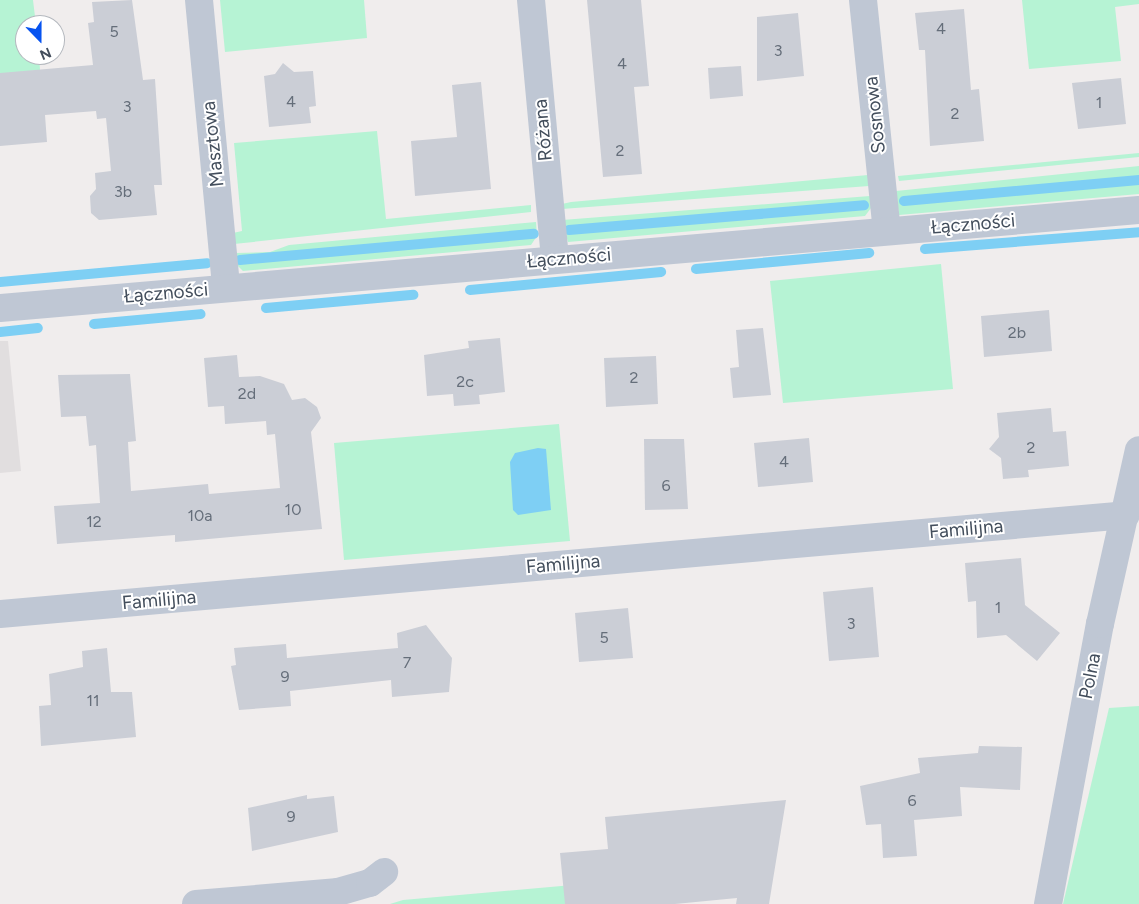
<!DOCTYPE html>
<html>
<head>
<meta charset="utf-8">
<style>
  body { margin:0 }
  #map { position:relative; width:1139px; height:904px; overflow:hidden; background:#f0eded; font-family:Figtree,sans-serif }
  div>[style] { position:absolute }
  .education>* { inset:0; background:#e1dedf }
  .green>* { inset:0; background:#b6f3d4 }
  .water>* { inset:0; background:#7ecff4 }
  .stream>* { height:10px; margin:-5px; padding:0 5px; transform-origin:5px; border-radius:5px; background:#7ecff4 }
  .building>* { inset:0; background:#cbced6 }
  .minor>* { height:28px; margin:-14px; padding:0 14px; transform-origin:14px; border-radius:14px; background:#bfc7d4 }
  span { translate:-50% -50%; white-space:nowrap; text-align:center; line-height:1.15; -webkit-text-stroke:4px #fff; paint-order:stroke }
  .number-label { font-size:16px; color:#656e7a }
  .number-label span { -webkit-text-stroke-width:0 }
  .street-label { font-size:19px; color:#434e5c }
  .north { position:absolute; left:15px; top:15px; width:50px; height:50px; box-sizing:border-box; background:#fff; border:1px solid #b4b8be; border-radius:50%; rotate:158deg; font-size:14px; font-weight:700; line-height:20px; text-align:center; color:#434e5c }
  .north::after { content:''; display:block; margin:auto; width:18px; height:22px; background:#0753f0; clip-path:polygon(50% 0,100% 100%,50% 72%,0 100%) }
</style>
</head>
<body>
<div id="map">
  <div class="education">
    <div style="clip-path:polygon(0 341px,8px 341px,21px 471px,0 473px)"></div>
  </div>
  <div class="green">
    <div style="clip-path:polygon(0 0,33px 0,36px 25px,25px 25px,25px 55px,39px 55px,40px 70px,0 74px)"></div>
    <div style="clip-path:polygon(220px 0,364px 0,367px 38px,225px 52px)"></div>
    <div style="clip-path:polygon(1022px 0,1139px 0,1139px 4px,1115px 7px,1121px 61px,1029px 69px)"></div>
    <div style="clip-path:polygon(377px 131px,386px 219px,531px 205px,531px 212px,234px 244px,233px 233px,242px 231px,234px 143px)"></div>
    <div style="clip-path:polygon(1139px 153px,1139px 157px,899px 181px,898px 176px)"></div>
    <div style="clip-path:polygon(1139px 166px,1139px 194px,899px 215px,896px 191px)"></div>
    <div style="clip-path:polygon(868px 175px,869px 186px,562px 209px,562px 204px,571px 202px)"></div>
    <div style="clip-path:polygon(870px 196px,871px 208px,865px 216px,568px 242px,562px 220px)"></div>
    <div style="clip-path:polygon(536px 222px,537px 236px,531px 245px,243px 271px,236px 264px,236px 253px,270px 252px,289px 245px)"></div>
    <div style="clip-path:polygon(941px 264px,953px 389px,783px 403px,770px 281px)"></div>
    <div style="clip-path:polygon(559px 424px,570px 541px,344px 560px,334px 443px)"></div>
    <div style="clip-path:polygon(1139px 706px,1139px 904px,1063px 904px,1109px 708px)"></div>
    <div style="clip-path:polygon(640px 879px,637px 904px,390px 904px,403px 900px)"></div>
  </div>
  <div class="water">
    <div style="clip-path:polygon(538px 448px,546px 449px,551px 510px,518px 515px,513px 510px,510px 462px,515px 453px)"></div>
  </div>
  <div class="stream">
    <div style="left:904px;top:201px;width:236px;rotate:-5.1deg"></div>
    <div style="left:569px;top:230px;width:296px;rotate:-4.8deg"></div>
    <div style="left:925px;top:249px;width:215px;rotate:-4.5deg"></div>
    <div style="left:240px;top:260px;width:295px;rotate:-5.1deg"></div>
    <div style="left:696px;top:269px;width:174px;rotate:-5.3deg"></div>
    <div style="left:0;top:282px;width:208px;rotate:-5.2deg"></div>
    <div style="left:470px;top:290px;width:192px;rotate:-5.4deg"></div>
    <div style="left:266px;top:308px;width:148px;rotate:-5.1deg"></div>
    <div style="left:94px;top:324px;width:107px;rotate:-5.3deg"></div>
    <div style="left:0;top:332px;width:38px;rotate:-6deg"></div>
  </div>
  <div class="building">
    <div style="clip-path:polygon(132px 0,143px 80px,155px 79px,162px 185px,154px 185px,157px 215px,99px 220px,91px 213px,90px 196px,96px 189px,95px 173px,111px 171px,106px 118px,97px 119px,96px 111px,45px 115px,47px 142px,0 146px,0 73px,93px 65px,88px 23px,94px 22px,92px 2px)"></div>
    <div style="clip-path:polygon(587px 0,641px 0,649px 86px,634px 87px,642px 174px,603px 177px)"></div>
    <div style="clip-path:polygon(964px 9px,971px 90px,979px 89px,984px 141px,930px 146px,925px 50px,919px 50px,915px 13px)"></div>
    <div style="clip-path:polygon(798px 13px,804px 76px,757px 81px,757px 17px)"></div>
    <div style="clip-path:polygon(283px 63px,294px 72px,313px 71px,316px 106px,309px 107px,311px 123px,269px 127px,264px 76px,275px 74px)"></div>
    <div style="clip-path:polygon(741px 66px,743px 96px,710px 99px,708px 68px)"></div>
    <div style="clip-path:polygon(1121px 78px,1126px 124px,1078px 129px,1072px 83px)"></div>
    <div style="clip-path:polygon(481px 82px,491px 189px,415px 196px,411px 141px,457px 137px,452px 85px)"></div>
    <div style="clip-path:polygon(1049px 310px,1052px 351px,984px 357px,981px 316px)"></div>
    <div style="clip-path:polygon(763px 328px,771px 395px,733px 398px,730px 368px,739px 367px,736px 330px)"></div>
    <div style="clip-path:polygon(500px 338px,505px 392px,479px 395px,480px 404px,454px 406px,453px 394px,427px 396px,424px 355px,469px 348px,468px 341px)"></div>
    <div style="clip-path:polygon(237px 355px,239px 377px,260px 376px,284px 384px,292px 400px,305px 398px,317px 407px,321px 418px,311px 432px,322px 529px,175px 542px,175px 535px,57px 544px,54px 506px,100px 503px,96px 445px,89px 446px,86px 416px,61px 417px,58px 375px,130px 374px,136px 441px,128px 442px,131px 491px,208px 484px,209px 494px,280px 488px,275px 434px,267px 435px,266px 421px,225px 424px,224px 406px,208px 407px,204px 358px)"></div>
    <div style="clip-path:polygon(656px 356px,658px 404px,606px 407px,604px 358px)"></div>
    <div style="clip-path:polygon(1051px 408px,1053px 432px,1066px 431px,1069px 466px,1028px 470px,1029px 477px,1003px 479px,1001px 458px,989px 449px,999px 437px,997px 413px)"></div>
    <div style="clip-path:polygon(809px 438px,813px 482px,758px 487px,754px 443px)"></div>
    <div style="clip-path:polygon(644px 439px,684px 439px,688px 509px,645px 510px)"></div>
    <div style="clip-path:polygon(1021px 558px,1025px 605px,1060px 633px,1037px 661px,1006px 635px,977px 638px,976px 601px,968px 602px,965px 563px)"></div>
    <div style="clip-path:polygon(873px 587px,879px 657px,829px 661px,823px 592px)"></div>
    <div style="clip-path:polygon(628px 608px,633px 658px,579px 662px,575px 613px)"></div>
    <div style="clip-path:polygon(426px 625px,452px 658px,449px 692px,392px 697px,391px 680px,290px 691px,291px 706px,239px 710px,231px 666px,236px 665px,234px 648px,286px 644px,287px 658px,398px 648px,397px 633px)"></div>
    <div style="clip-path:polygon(107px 648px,111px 692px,132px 692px,136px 737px,41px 746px,39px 706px,51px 705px,49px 674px,83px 667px,82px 651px)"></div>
    <div style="clip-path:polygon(979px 746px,1022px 747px,1020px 790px,960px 787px,962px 816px,914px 820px,917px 856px,883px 858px,881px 824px,866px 825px,860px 786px,920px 773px,918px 758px,978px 753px)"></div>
    <div style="clip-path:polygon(307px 795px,307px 799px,334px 796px,338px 832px,252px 851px,248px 808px)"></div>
    <div style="clip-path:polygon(786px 800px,769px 904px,736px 904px,737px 898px,675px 904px,565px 904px,560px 853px,608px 849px,605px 817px)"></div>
  </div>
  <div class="minor">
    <div style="left:199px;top:0;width:288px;rotate:84.6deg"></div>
    <div style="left:531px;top:0;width:260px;rotate:84.7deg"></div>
    <div style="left:863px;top:0;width:232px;rotate:84.1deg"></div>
    <div style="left:0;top:308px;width:1143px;rotate:-4.92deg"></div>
    <div style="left:0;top:614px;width:1130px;rotate:-5.02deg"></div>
    <div style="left:196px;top:904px;width:143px;rotate:-4.8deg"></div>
    <div style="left:338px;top:892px;width:33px;rotate:-16deg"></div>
    <div style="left:370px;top:883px;width:18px;rotate:-38deg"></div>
    <div style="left:1048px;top:904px;width:285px;rotate:-79.5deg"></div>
    <div style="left:1100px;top:624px;width:178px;rotate:-77.4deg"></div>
  </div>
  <div class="number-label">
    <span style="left:941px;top:29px">4</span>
    <span style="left:114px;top:32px">5</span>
    <span style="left:778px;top:51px">3</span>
    <span style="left:622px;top:64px">4</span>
    <span style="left:291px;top:102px">4</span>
    <span style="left:1099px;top:103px">1</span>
    <span style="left:127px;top:107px">3</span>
    <span style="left:955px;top:114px">2</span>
    <span style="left:620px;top:151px">2</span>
    <span style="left:123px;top:192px">3b</span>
    <span style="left:1017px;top:333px">2b</span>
    <span style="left:634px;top:378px">2</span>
    <span style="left:465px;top:382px">2c</span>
    <span style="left:247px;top:394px">2d</span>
    <span style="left:1031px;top:448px">2</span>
    <span style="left:784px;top:462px">4</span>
    <span style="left:666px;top:486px">6</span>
    <span style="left:293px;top:510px">10</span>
    <span style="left:200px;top:516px">10a</span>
    <span style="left:94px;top:522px">12</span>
    <span style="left:998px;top:608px">1</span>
    <span style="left:851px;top:624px">3</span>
    <span style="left:604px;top:638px">5</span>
    <span style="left:407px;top:663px">7</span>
    <span style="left:285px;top:677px">9</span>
    <span style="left:93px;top:701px">11</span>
    <span style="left:912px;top:801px">6</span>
    <span style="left:291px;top:817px">9</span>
  </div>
  <div class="street-label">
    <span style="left:875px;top:115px;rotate:-96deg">Sosnowa</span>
    <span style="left:543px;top:130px;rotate:-95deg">Różana</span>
    <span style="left:213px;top:144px;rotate:-96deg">Masztowa</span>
    <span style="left:973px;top:224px;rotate:-5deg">Łączności</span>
    <span style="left:569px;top:258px;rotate:-5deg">Łączności</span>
    <span style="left:166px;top:293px;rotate:-5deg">Łączności</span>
    <span style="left:966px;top:529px;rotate:-5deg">Familijna</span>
    <span style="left:563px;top:564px;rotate:-5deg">Familijna</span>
    <span style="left:159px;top:600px;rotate:-5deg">Familijna</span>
    <span style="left:1090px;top:676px;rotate:-79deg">Polna</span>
  </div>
  <div class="north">N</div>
</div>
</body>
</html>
